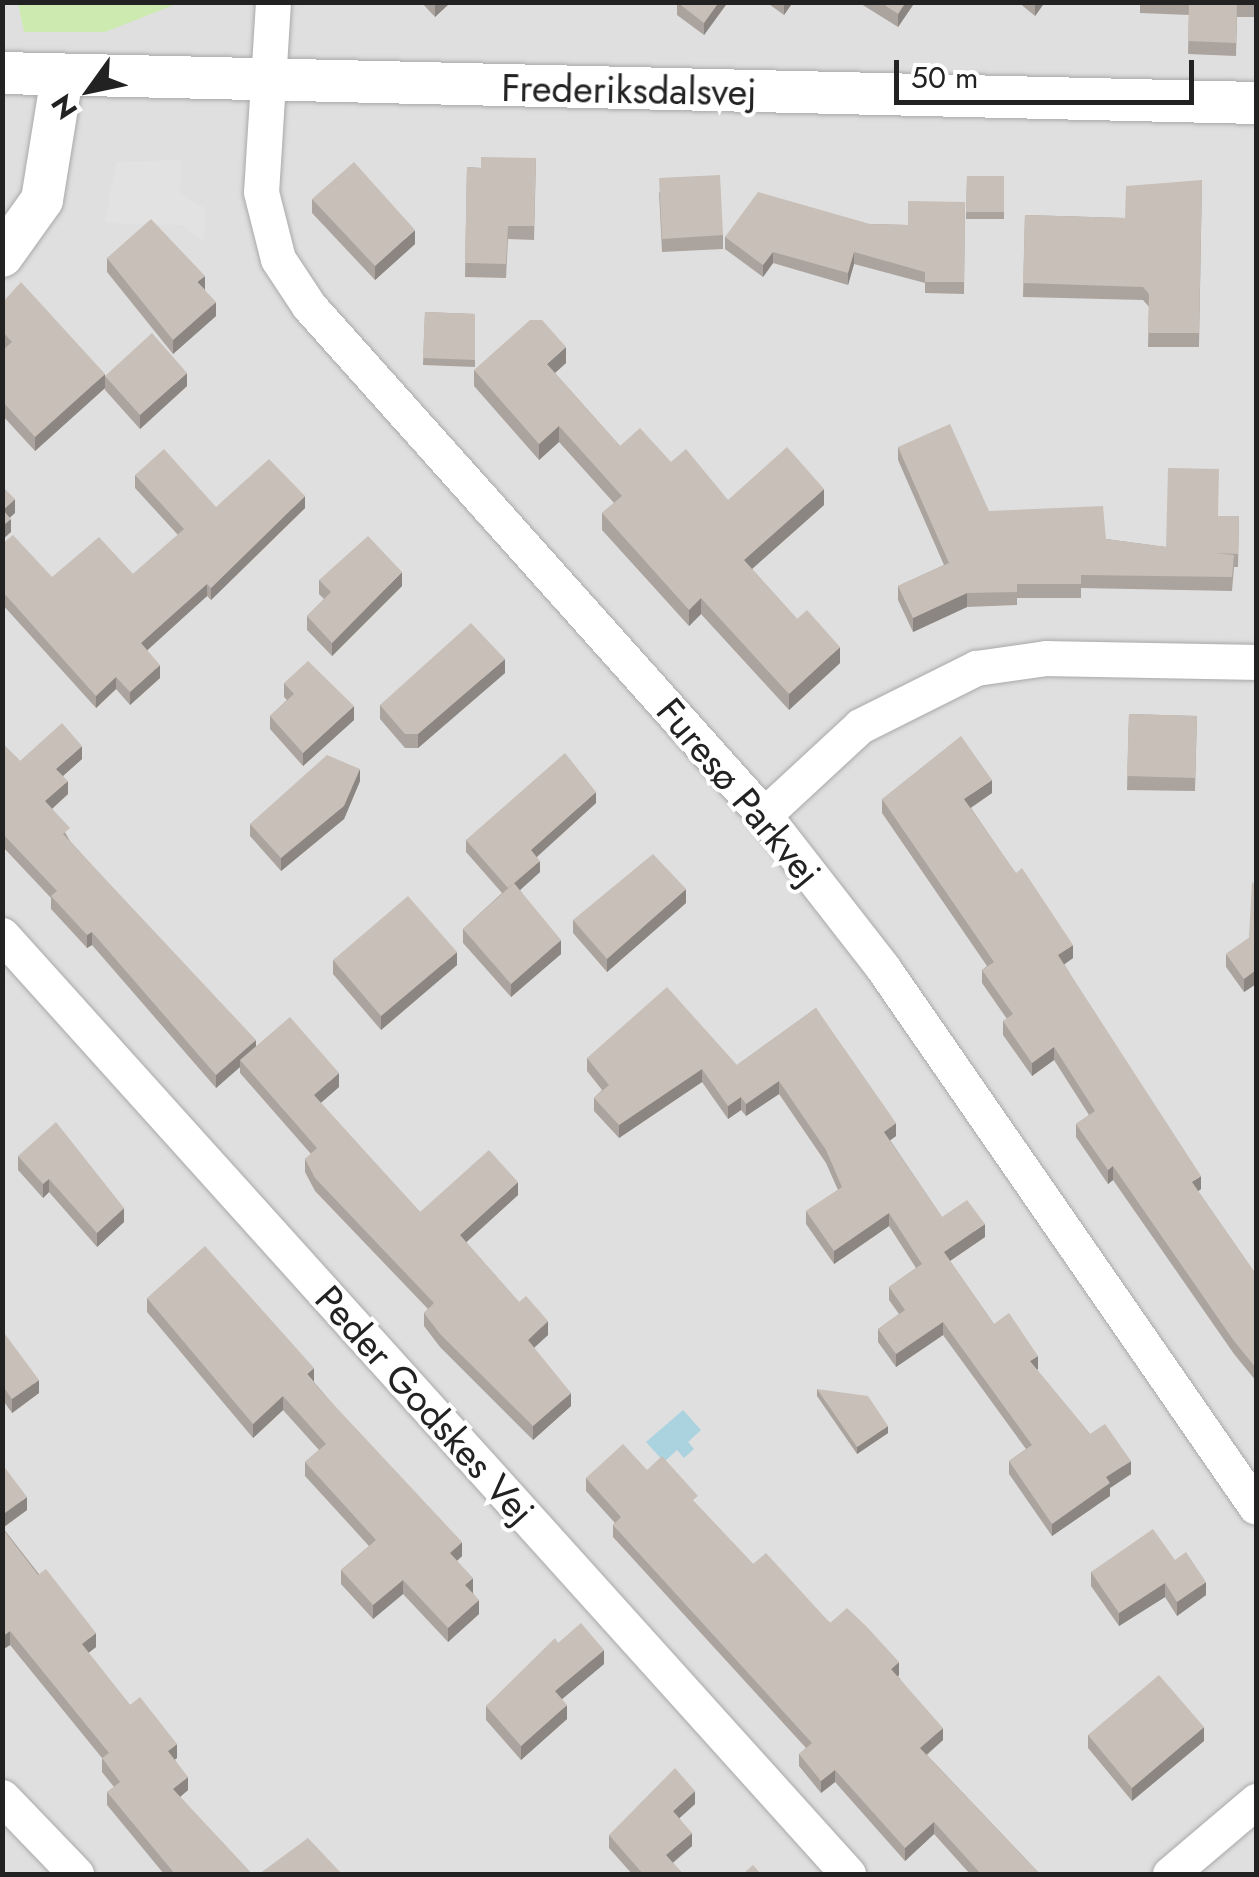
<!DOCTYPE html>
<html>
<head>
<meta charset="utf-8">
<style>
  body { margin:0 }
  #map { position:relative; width:1259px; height:1877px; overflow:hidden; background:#f2efe9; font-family:Jost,sans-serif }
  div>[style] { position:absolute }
  .residential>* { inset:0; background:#e0dfdf }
  .grass>* { inset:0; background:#cdebb0 }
  .parking>* { inset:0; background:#e2e2e2 }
  .water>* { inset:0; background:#aad3df }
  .roads { filter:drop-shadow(0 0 2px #a9a9a9) drop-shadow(0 0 2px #a9a9a9) }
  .minor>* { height:35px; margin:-17.5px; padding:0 17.5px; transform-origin:17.5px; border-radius:17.5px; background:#fff }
  .tertiary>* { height:42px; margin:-21px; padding:0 21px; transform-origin:21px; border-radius:21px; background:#fff }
  .wall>* { inset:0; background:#aba49e }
  .shaded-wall>* { inset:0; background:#8b8681 }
  .building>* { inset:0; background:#c7bfb8 }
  span { translate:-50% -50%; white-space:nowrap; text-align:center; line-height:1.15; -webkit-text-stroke:8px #fff; paint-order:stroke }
  .street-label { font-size:38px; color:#222 }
  .frame { position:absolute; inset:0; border:5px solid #222; pointer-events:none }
  .north { position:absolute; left:40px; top:40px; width:100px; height:100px; -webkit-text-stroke:8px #fff; paint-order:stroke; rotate:237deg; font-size:28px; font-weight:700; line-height:40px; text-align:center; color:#222 }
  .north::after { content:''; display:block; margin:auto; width:35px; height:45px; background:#222; clip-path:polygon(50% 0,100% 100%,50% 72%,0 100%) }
  .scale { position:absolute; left:894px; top:60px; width:300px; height:45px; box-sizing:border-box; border:5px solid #222; border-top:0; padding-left:12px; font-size:30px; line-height:35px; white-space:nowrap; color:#222; -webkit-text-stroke:8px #fff; paint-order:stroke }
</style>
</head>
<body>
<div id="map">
  <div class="residential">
    <div style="clip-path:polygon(3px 3px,1256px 3px,1256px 1874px,3px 1874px)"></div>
  </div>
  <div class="grass">
    <div style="clip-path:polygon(18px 3px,18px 2px,179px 3px,105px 32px,24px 32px)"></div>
  </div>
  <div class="parking">
    <div style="clip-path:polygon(182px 160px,180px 193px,206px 209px,204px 243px,183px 225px,105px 223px,116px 162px)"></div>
  </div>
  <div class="water">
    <div style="clip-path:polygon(683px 1410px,701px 1430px,688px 1442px,694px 1449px,684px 1458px,677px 1450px,664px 1462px,646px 1442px)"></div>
  </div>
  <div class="roads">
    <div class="minor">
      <div style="left:273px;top:2px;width:190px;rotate:93.6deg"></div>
      <div style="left:261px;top:192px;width:69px;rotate:75.8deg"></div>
      <div style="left:278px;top:259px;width:56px;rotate:56.6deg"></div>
      <div style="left:309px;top:306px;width:683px;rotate:48.21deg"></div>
      <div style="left:764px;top:815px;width:194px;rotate:52.1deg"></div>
      <div style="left:883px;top:968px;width:655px;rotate:55.32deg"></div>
      <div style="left:764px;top:815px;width:131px;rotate:-42.8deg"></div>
      <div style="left:860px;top:726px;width:130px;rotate:-26.6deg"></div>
      <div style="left:976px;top:668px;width:71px;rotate:-8.1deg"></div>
      <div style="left:1046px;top:658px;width:210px;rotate:1.1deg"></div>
      <div style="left:2px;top:935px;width:1264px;rotate:47.98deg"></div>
      <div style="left:2px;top:1797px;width:107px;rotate:46.1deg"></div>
      <div style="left:1170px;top:1874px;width:113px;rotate:-40.3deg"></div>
    </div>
    <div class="tertiary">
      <div style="left:2px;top:73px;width:1254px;rotate:1.37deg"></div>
      <div style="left:2px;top:256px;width:69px;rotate:-54.5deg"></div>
      <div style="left:42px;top:200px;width:125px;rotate:-80.8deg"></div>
    </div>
  </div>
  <div class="wall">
    <div style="clip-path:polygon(421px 2px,451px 2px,435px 17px)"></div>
    <div style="clip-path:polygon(677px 2px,728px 2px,704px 35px,677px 15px)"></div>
    <div style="clip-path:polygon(766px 2px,793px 2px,784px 15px)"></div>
    <div style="clip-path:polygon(858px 2px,915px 2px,898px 27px)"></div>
    <div style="clip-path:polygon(1018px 2px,1045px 2px,1035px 16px)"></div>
    <div style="clip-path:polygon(1140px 2px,1256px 2px,1256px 17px,1237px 17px,1236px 56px,1188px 54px,1189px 15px,1140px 13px)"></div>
    <div style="clip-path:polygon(536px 158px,534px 240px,508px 239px,506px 278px,465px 277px,467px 167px,481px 168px)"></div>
    <div style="clip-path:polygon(967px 176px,1004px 176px,1004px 219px,966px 219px)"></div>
    <div style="clip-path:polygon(1202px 180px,1199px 347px,1148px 347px,1149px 307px,1143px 300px,1023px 297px,1025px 215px,1125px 218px)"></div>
    <div style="clip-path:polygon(659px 192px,723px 235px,723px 249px,662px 252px)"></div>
    <div style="clip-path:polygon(312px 199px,415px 244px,375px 280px,312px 213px)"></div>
    <div style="clip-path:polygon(965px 202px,964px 294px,925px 293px,925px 283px,854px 264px,848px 285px,773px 263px,763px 277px,725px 249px,725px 237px,870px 224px,908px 225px)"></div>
    <div style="clip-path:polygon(107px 258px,205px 290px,216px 316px,173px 354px,107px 272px)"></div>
    <div style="clip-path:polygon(2px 303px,105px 388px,35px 451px,2px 415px,2px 351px,5px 348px,2px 345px)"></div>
    <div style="clip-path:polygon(425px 312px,475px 314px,475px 367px,423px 365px)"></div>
    <div style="clip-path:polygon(566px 363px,555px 373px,620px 446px,671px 462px,728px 500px,824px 505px,752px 569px,797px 619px,840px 663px,789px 710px,701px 614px,689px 626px,602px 530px,602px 513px,614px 503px,559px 442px,539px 460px,474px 386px,474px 370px)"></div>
    <div style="clip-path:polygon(105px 376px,187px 386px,140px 429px,105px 390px)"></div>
    <div style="clip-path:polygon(898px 447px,989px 511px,1106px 539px,1166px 547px,1218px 516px,1239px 516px,1238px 567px,1234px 567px,1232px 591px,1081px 588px,1081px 598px,1017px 598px,1017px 605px,967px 607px,913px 632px,898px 600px,898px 586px,944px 565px,898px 460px)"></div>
    <div style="clip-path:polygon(135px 475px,216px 507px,305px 508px,211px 600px,207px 596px,147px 650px,160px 678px,130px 705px,116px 689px,96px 708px,2px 604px,2px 544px,52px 577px,133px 574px,178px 535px,135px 488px)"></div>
    <div style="clip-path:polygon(319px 580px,402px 586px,332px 656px,307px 630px,307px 616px,324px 599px,319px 594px)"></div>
    <div style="clip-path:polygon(505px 673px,418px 748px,405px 748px,380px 719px,380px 705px)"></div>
    <div style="clip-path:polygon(284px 683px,354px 720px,303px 766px,270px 729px,270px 716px,287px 700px,284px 697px)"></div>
    <div style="clip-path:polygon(1129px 714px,1197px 716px,1195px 791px,1127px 790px)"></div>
    <div style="clip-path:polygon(2px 743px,20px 761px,82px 759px,63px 776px,68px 794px,52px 809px,70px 841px,256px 1046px,339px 1087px,320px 1103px,420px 1212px,518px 1195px,466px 1242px,548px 1335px,534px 1348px,571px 1406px,533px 1440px,440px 1347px,424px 1326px,424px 1313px,428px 1309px,315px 1191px,305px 1172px,305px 1159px,311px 1154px,240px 1073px,240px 1067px,216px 1088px,92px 945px,87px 948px,51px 909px,51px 898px,2px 846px)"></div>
    <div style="clip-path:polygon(360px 781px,344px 819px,281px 871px,250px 836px,250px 824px)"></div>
    <div style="clip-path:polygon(992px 793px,971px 808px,1073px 958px,1064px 964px,1201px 1189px,1198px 1191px,1255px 1273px,1256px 1272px,1256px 1381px,1234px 1354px,1113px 1180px,1108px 1184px,1076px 1137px,1076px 1124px,1089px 1115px,1054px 1060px,1032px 1076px,1003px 1035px,1003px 1021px,1007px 1019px,982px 983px,982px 970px,987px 966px,882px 813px,882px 799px)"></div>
    <div style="clip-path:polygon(596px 803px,537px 857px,540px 872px,520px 890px,561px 954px,511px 997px,463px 943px,463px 929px,502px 893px,466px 852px,466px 840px)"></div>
    <div style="clip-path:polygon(1256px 888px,1256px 984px,1244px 992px,1226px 967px,1226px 954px,1249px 938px)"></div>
    <div style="clip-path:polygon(686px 903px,607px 972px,573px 933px,573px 920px)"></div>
    <div style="clip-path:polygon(333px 960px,457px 965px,381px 1030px,333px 974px)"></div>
    <div style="clip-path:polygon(816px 1008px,896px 1136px,890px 1140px,942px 1217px,985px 1237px,950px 1261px,994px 1324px,1038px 1369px,1037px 1370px,1090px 1434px,1131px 1474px,1110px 1488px,1110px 1496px,1052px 1536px,1009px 1474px,1009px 1461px,1026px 1449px,943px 1335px,896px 1367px,878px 1342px,878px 1329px,899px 1314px,889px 1300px,889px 1287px,916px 1268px,889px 1226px,834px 1264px,806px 1224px,806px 1211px,838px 1190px,826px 1163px,779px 1094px,746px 1116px,741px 1110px,728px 1119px,702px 1082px,619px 1138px,594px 1111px,594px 1098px,602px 1090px,587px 1071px,587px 1058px,737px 1065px)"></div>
    <div style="clip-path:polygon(18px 1156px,124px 1222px,97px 1247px,49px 1192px,43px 1198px,18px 1170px)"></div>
    <div style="clip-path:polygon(147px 1298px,314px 1382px,462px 1556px,457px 1561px,473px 1592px,479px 1614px,448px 1642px,403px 1594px,373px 1619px,341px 1584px,341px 1570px,369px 1546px,305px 1476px,305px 1462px,319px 1450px,283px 1410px,253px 1438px,147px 1312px)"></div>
    <div style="clip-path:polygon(2px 1330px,39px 1393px,12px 1413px,2px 1399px)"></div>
    <div style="clip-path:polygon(817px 1389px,888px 1433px,857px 1454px,817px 1396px)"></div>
    <div style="clip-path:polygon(2px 1464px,27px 1510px,3px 1528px,96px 1647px,88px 1653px,130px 1705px,177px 1758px,175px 1759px,188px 1790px,180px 1797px,252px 1874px,164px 1874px,107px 1805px,107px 1792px,114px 1787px,102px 1772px,102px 1758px,10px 1645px,2px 1650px)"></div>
    <div style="clip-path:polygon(647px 1470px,698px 1506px,753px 1564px,899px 1675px,898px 1676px,943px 1740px,927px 1755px,1040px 1874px,970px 1874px,934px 1834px,905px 1861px,835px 1782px,821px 1793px,799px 1766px,799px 1754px,806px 1748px,613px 1537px,613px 1525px,615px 1523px,586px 1491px,586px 1478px)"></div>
    <div style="clip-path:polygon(1175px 1560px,1206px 1595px,1177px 1616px,1165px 1597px,1119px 1626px,1091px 1586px,1091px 1572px)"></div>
    <div style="clip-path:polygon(558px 1643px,604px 1664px,562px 1699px,567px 1719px,521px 1760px,486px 1720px,486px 1706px)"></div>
    <div style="clip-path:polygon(1088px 1735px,1204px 1741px,1132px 1801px,1088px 1748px)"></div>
    <div style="clip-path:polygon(695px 1804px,679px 1818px,692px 1846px,673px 1863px,683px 1874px,632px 1874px,609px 1848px,609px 1835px)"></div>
  </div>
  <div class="shaded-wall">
    <div style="clip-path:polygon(435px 2px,451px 2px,435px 17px)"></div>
    <div style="clip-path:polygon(719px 2px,728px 2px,704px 35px,704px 23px)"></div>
    <div style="clip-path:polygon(784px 2px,793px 2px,784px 15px)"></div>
    <div style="clip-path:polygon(906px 2px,915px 2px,898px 27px,898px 14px)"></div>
    <div style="clip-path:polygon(1035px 2px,1045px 2px,1035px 16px)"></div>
    <div style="clip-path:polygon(415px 230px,415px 244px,375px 280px,375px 266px)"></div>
    <div style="clip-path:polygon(773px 252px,773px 263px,763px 277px,763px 265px)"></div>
    <div style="clip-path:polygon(854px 252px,854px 264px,848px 285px,848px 273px)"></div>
    <div style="clip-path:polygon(205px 276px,205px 290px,197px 282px)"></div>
    <div style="clip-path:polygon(216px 302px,216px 316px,173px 354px,173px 340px)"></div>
    <div style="clip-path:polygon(566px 347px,566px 363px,547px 380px,547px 364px)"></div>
    <div style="clip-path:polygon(187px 373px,187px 386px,140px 429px,140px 415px)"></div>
    <div style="clip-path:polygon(105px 374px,105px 388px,35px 451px,35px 437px)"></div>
    <div style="clip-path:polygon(559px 426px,559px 442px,539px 460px,539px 444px)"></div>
    <div style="clip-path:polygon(824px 489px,824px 505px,744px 576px,744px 560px)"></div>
    <div style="clip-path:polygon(305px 496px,305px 508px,211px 600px,211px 588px)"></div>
    <div style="clip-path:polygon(15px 499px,15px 513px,3px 524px,3px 510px)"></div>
    <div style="clip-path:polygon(11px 519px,11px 532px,2px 540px,2px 526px)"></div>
    <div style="clip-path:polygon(402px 572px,402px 586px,332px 656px,332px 643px)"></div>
    <div style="clip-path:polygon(207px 584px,207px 596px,141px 656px,141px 643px)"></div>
    <div style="clip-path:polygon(967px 593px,967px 607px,913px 632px,913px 618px)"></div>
    <div style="clip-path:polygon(701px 598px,701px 614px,689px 626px,689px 610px)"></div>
    <div style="clip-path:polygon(840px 647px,840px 663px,789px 710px,789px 694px)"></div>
    <div style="clip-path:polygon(505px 659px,505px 673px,418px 748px,418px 734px)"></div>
    <div style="clip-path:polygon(160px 665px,160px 678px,130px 705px,130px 692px)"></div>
    <div style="clip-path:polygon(116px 677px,116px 689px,96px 708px,96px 696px)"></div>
    <div style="clip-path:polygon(354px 706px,354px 720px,303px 766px,303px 753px)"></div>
    <div style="clip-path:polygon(82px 746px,82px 759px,56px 782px,56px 769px)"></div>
    <div style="clip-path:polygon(360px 769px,360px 781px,344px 819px,281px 871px,281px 858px)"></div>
    <div style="clip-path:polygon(992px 780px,992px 793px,964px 812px,964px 799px)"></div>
    <div style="clip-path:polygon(68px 781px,68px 794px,45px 815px,45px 801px)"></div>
    <div style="clip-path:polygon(596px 792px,596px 803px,531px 862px,531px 850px)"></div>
    <div style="clip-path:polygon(540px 861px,540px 872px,509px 900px,509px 888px)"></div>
    <div style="clip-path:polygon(686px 889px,686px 903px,607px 972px,607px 959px)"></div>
    <div style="clip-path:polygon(92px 932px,92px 945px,87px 948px,87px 935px)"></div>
    <div style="clip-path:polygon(561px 940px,561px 954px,511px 997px,511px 984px)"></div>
    <div style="clip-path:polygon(1073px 945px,1073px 958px,1058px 969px,1058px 955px)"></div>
    <div style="clip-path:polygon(457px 952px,457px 965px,381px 1030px,381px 1016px)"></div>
    <div style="clip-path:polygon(1256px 970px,1256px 984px,1244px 992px,1244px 979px)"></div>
    <div style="clip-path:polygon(256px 1040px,256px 1053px,240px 1060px,240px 1067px,216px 1088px,216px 1075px)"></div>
    <div style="clip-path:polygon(1054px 1047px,1054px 1060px,1032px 1076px,1032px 1063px)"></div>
    <div style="clip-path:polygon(702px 1069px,702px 1082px,619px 1138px,619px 1125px)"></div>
    <div style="clip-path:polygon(339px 1073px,339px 1087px,314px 1109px,314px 1095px)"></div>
    <div style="clip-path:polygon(779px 1081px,779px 1094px,746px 1116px,746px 1104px)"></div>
    <div style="clip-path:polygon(741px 1097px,741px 1110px,728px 1119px,728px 1106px)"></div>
    <div style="clip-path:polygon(896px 1123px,896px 1136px,884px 1145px,884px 1132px)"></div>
    <div style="clip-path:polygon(1113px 1166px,1113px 1180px,1108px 1184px,1108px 1170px)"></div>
    <div style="clip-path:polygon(1201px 1176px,1201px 1189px,1192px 1196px,1192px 1182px)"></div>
    <div style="clip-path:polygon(49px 1179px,49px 1192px,43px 1198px,43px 1184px)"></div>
    <div style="clip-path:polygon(518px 1182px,518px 1195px,460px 1248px,460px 1235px)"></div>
    <div style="clip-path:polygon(124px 1208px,124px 1222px,97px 1247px,97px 1233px)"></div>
    <div style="clip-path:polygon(889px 1213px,889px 1226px,834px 1264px,834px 1251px)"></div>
    <div style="clip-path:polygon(985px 1224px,985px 1237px,944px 1265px,944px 1252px)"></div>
    <div style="clip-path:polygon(548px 1321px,548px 1335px,528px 1353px,528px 1340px)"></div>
    <div style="clip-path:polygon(943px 1322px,943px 1335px,896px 1367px,896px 1354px)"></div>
    <div style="clip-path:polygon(1038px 1356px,1038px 1369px,1030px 1374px,1030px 1361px)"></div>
    <div style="clip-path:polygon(314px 1368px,314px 1382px,307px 1374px)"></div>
    <div style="clip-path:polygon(39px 1380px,39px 1393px,12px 1413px,12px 1399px)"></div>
    <div style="clip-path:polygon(571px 1393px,571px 1406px,533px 1440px,533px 1426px)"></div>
    <div style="clip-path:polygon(283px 1396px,283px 1410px,253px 1438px,253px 1424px)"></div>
    <div style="clip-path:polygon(888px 1426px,888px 1433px,857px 1454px,857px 1447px)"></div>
    <div style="clip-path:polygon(1131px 1461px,1131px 1474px,1110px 1488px,1110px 1496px,1052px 1536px,1052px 1524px,1106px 1477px)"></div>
    <div style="clip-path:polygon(27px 1497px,27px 1510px,2px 1528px,2px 1515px)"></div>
    <div style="clip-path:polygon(462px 1542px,462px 1556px,450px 1567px,450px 1553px)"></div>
    <div style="clip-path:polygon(473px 1578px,473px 1592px,465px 1599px,465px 1585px)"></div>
    <div style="clip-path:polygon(403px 1580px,403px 1594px,373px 1619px,373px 1605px)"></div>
    <div style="clip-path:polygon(1206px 1582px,1206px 1595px,1177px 1616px,1177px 1602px)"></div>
    <div style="clip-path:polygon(1165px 1583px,1165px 1597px,1119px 1626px,1119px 1613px)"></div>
    <div style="clip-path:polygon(479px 1600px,479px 1614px,448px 1642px,448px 1628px)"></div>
    <div style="clip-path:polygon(10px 1631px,10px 1645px,2px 1650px,2px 1637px)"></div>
    <div style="clip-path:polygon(96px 1633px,96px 1647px,82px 1658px,82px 1644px)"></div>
    <div style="clip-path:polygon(604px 1650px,604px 1664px,555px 1705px,555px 1691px)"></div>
    <div style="clip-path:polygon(899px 1662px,899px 1675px,891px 1682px,891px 1669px)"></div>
    <div style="clip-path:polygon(567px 1705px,567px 1719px,521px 1760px,521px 1746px)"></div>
    <div style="clip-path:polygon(1204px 1727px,1204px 1741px,1132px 1801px,1132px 1788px)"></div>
    <div style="clip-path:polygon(943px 1728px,943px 1740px,920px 1760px,920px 1748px)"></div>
    <div style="clip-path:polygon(177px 1744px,177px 1758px,168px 1764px,168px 1751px)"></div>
    <div style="clip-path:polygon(835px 1770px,835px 1782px,821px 1793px,821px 1781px)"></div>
    <div style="clip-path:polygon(188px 1777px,188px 1790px,173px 1803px,173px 1789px)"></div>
    <div style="clip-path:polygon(695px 1791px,695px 1804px,673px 1824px,673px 1811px)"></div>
    <div style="clip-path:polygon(934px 1822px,934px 1834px,905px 1861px,905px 1848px)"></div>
    <div style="clip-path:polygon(692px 1833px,692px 1846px,666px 1868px,666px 1855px)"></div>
  </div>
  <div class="building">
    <div style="clip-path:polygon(677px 2px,719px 2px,704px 23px)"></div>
    <div style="clip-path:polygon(880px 2px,906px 2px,898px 14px)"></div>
    <div style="clip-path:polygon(1189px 2px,1256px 2px,1256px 4px,1237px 4px,1236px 43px,1188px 41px)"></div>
    <div style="clip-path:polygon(481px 157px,536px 158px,534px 226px,508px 226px,506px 264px,465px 263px,467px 167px,481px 168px)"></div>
    <div style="clip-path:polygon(354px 162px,415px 230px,375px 266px,312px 199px)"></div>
    <div style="clip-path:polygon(720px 175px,723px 235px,662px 239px,659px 178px)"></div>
    <div style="clip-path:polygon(967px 176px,1004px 176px,1004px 212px,966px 212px)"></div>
    <div style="clip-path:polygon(1202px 180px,1199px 333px,1148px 333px,1149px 294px,1143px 287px,1023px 283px,1025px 215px,1125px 218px,1126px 186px)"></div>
    <div style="clip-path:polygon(758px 192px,870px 224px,908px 225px,908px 201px,965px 202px,964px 282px,925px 282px,925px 272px,854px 252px,848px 273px,773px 252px,763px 265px,725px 237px)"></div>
    <div style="clip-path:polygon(151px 219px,205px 276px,197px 282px,216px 302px,173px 340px,107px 258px)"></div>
    <div style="clip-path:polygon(21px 282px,105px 374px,35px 437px,2px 401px,2px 351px,12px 342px,2px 331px,2px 303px)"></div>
    <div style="clip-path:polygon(425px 312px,475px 314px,475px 360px,423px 358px)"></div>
    <div style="clip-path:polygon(530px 320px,542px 320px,566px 347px,547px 364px,620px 446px,640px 428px,671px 462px,686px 449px,728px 500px,787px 447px,824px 489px,744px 560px,797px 619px,807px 610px,840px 647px,789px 694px,701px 598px,689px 610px,602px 513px,622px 496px,559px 426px,539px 444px,474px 370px)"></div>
    <div style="clip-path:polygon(152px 333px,187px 373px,140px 415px,105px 376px)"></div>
    <div style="clip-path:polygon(950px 424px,989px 511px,1103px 506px,1106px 539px,1166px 547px,1168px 468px,1219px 469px,1218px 516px,1239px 516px,1238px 554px,1214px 553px,1234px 555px,1232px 577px,1081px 575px,1081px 584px,1017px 584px,1017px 592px,967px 593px,913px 618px,898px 586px,949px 563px,898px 447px)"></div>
    <div style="clip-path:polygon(164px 449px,216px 507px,269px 459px,305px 496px,211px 588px,207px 584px,141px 643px,160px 665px,130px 692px,116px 677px,96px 696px,2px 591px,2px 544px,13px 535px,52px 577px,99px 537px,133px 574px,184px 529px,135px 475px)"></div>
    <div style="clip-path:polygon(2px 486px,15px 499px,3px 510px,11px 519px,2px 526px)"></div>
    <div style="clip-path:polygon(368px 536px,402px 572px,332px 643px,307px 616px,331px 592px,319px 580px)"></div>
    <div style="clip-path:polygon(471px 623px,505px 659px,418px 734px,405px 734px,380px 705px)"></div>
    <div style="clip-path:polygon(308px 661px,354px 706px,303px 753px,270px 716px,294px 694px,284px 683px)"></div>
    <div style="clip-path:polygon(1129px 714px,1197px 716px,1195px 778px,1127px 776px)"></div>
    <div style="clip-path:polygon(62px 723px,82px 746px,56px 769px,68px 781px,45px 801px,70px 828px,63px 834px,256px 1040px,216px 1075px,92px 932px,87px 935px,51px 896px,57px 891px,2px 833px,2px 743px,20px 761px)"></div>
    <div style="clip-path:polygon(961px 736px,992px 780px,964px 799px,1016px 873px,1022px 868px,1073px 945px,1058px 955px,1201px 1176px,1192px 1182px,1255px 1273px,1256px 1272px,1256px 1368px,1234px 1341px,1113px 1166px,1108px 1170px,1076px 1124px,1095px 1111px,1054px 1047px,1032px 1063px,1003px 1021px,1013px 1014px,982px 970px,994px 962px,882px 799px)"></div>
    <div style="clip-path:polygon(565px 753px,596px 792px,531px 850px,540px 861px,508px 888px,466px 840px)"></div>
    <div style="clip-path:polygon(327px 755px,360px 769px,344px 806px,281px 858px,250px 824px)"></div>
    <div style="clip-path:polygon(653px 854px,686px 889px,607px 959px,573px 920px)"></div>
    <div style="clip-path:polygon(1252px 881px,1256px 888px,1256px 970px,1244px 979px,1226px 954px,1249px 938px)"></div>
    <div style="clip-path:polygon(514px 883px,561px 940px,511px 984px,463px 929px)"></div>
    <div style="clip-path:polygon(408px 896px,457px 952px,381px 1016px,333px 960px)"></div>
    <div style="clip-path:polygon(667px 987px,737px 1065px,816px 1008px,896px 1123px,884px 1132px,942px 1217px,967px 1200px,985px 1224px,944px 1252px,994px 1324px,1009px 1313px,1038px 1356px,1030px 1361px,1090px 1434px,1105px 1424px,1131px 1461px,1106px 1477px,1110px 1483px,1052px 1524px,1009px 1461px,1032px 1445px,943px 1322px,896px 1354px,878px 1329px,905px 1310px,889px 1287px,922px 1264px,889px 1213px,834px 1251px,806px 1211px,842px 1187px,826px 1150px,779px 1081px,746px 1104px,741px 1097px,728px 1106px,702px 1069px,619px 1125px,594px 1098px,609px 1085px,587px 1058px)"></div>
    <div style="clip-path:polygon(290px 1017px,339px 1073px,314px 1095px,420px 1212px,489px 1150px,518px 1182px,460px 1235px,519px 1302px,526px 1296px,548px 1321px,528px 1340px,571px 1393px,533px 1426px,440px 1334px,424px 1313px,434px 1303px,315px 1178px,305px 1159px,317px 1148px,240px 1060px)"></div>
    <div style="clip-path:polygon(56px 1122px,124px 1208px,97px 1233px,49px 1179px,43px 1184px,18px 1156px)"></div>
    <div style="clip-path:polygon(205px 1246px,314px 1368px,307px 1374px,321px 1391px,462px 1542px,450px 1553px,473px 1578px,465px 1585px,479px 1600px,448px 1628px,403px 1580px,373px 1605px,341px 1570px,376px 1540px,305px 1462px,326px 1444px,283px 1396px,253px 1424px,147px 1298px)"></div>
    <div style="clip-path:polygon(2px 1330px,39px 1380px,12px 1399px,2px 1385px)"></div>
    <div style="clip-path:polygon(817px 1389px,868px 1396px,888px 1426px,857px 1447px)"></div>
    <div style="clip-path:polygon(623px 1444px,647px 1470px,662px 1456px,698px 1496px,693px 1500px,753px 1564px,766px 1553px,830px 1623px,847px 1608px,866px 1626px,899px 1662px,891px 1669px,943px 1728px,920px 1748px,1040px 1874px,981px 1874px,934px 1822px,905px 1848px,835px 1770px,821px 1781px,799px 1754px,812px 1743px,613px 1525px,621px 1517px,586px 1478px)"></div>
    <div style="clip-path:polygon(2px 1464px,27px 1497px,2px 1515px)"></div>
    <div style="clip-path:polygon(2px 1528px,38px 1575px,46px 1569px,96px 1633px,82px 1644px,130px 1705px,140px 1697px,177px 1744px,168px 1751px,188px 1777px,173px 1789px,252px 1874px,175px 1874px,107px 1792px,120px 1782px,102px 1758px,109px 1753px,10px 1631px,2px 1637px)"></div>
    <div style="clip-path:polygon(1153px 1529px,1175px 1560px,1186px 1552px,1206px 1582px,1177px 1602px,1165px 1583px,1119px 1613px,1091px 1572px)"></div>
    <div style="clip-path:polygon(581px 1623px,604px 1650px,555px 1691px,567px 1705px,521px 1746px,486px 1706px,555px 1638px,558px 1643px)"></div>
    <div style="clip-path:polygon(1159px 1675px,1204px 1727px,1132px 1788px,1088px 1735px)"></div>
    <div style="clip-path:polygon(675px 1768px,695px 1791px,673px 1811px,692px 1833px,666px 1855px,683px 1874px,643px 1874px,609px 1835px)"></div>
    <div style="clip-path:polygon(308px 1838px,342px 1874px,259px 1874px)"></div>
    <div style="clip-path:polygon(753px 1865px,761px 1874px,743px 1874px)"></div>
  </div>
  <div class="street-label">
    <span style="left:629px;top:90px;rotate:1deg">Frederiksdalsvej</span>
    <span style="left:739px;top:792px;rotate:50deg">Furesø Parkvej</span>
    <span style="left:425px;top:1405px;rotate:48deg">Peder Godskes Vej</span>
  </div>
  <div class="frame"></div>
  <div class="north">N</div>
  <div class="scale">50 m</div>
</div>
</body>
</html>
